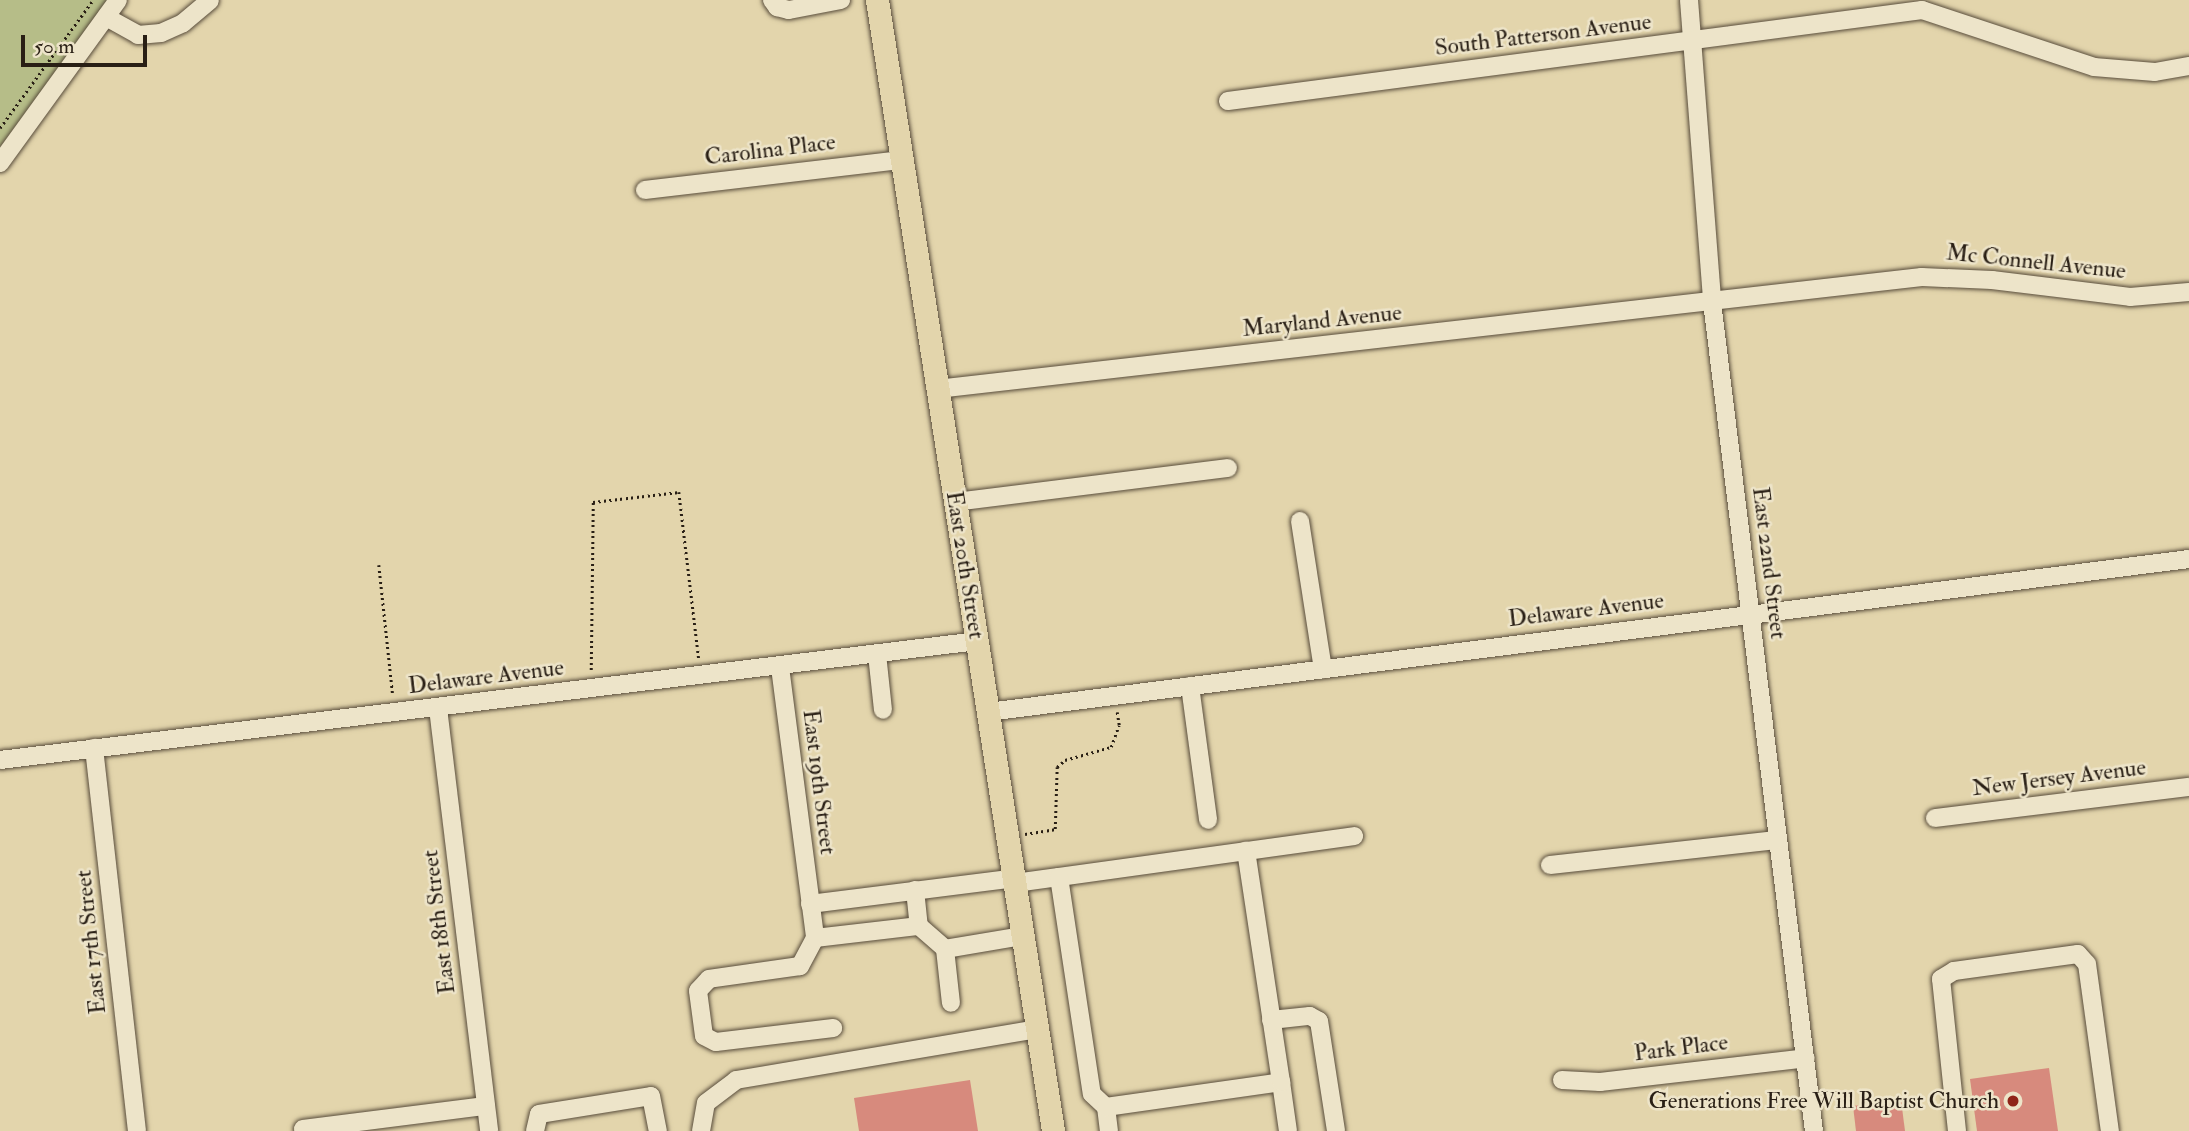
<!DOCTYPE html>
<html>
<head>
<meta charset="utf-8">
<style>
  body { margin:0 }
  #map { position:relative; width:2189px; height:1131px; overflow:hidden; background:#e3d5ac; font-family:"IM FELL Double Pica",serif }
  div>[style] { position:absolute }
  .green>* { inset:0; background:#b6bd88 }
  .building>* { inset:0; background:#d78a7d }
  .path>* { height:2.5px; margin-top:-1.25px; transform-origin:0; background:repeating-linear-gradient(90deg,#291f15 0 2px,transparent 0 5.5px) }
  .roads { filter:drop-shadow(0 0 2px #584c3b) drop-shadow(0 0 2px #584c3b) }
  .minor>* { height:18px; margin:-9px; padding:0 9px; transform-origin:9px; border-radius:9px; background:#ede4c9 }
  .major>* { height:23px; margin:-11.5px; padding:0 11.5px; transform-origin:11.5px; border-radius:11.5px; background:#e3d5ac }
  .dots>* { width:19px; height:19px; translate:-50% -50%; box-sizing:border-box; border:4px solid #ede4c9; border-radius:50% }
  span { translate:-50% -50%; white-space:nowrap; text-align:center; line-height:1.15; -webkit-text-stroke:5px #ede4c9; paint-order:stroke }
  .street-label { font-size:23px; color:#291f15 }
  .poi-label { font-size:23px; color:#291f15 }
  .right { translate:-100% -50%; text-align:right }
  .scale { position:absolute; left:21px; top:35px; width:126px; height:32px; box-sizing:border-box; border:4px solid #291f15; border-top:0; padding-left:9px; font-size:21px; line-height:24px; white-space:nowrap; color:#291f15; -webkit-text-stroke:5px #ede4c9; paint-order:stroke }
</style>
</head>
<body>
<div id="map">
  <div class="green">
    <div style="clip-path:polygon(0 0,107px 0,0 147px)"></div>
  </div>
  <div class="building">
    <div style="clip-path:polygon(2049px 1068px,2058px 1131px,1977px 1131px,1970px 1079px)"></div>
    <div style="clip-path:polygon(970px 1080px,978px 1131px,859px 1131px,854px 1098px)"></div>
    <div style="clip-path:polygon(1901px 1100px,1905px 1131px,1856px 1131px,1853px 1106px)"></div>
  </div>
  <div class="path">
    <div style="left:0;top:128px;width:158px;rotate:-54deg"></div>
    <div style="left:379px;top:565px;width:131px;rotate:83.9deg"></div>
    <div style="left:591px;top:670px;width:168px;rotate:-89.3deg"></div>
    <div style="left:593px;top:502px;width:87px;rotate:-6.6deg"></div>
    <div style="left:679px;top:492px;width:168px;rotate:83.2deg"></div>
    <div style="left:1025px;top:834px;width:30px;rotate:-9deg"></div>
    <div style="left:1055px;top:829px;width:62px;rotate:-88.2deg"></div>
    <div style="left:1057px;top:767px;width:11px;rotate:-41deg"></div>
    <div style="left:1065px;top:760px;width:48px;rotate:-15.8deg"></div>
    <div style="left:1111px;top:747px;width:23px;rotate:-70deg"></div>
    <div style="left:1119px;top:725px;width:13px;rotate:-99deg"></div>
  </div>
  <div class="roads">
    <div class="minor">
      <div style="left:772px;top:0;width:9px;rotate:54deg"></div>
      <div style="left:777px;top:7px;width:12px;rotate:14deg"></div>
      <div style="left:789px;top:10px;width:53px;rotate:-10.9deg"></div>
      <div style="left:1689px;top:0;width:303px;rotate:85.6deg"></div>
      <div style="left:1712px;top:302px;width:835px;rotate:82.99deg"></div>
      <div style="left:106px;top:17px;width:37px;rotate:29deg"></div>
      <div style="left:138px;top:35px;width:23px;rotate:-5deg"></div>
      <div style="left:161px;top:33px;width:24px;rotate:-24deg"></div>
      <div style="left:183px;top:23px;width:35px;rotate:-40deg"></div>
      <div style="left:1228px;top:101px;width:700px;rotate:-7.47deg"></div>
      <div style="left:1922px;top:10px;width:181px;rotate:18.3deg"></div>
      <div style="left:2094px;top:67px;width:61px;rotate:4.7deg"></div>
      <div style="left:2155px;top:72px;width:35px;rotate:-10deg"></div>
      <div style="left:0;top:163px;width:201px;rotate:-54.1deg"></div>
      <div style="left:645px;top:190px;width:258px;rotate:-6.7deg"></div>
      <div style="left:937px;top:389px;width:991px;rotate:-6.49deg"></div>
      <div style="left:1922px;top:277px;width:70px;rotate:2.5deg"></div>
      <div style="left:1992px;top:280px;width:139px;rotate:7deg"></div>
      <div style="left:2130px;top:297px;width:59px;rotate:-4.8deg"></div>
      <div style="left:955px;top:502px;width:275px;rotate:-7.1deg"></div>
      <div style="left:1300px;top:521px;width:150px;rotate:81.2deg"></div>
      <div style="left:877px;top:654px;width:56px;rotate:83.9deg"></div>
      <div style="left:780px;top:667px;width:273px;rotate:82.6deg"></div>
      <div style="left:815px;top:938px;width:32px;rotate:118deg"></div>
      <div style="left:800px;top:966px;width:92px;rotate:171.9deg"></div>
      <div style="left:709px;top:979px;width:16px;rotate:133deg"></div>
      <div style="left:698px;top:991px;width:45px;rotate:82.4deg"></div>
      <div style="left:704px;top:1036px;width:13px;rotate:27deg"></div>
      <div style="left:716px;top:1042px;width:118px;rotate:-6.8deg"></div>
      <div style="left:1190px;top:686px;width:135px;rotate:82.3deg"></div>
      <div style="left:438px;top:708px;width:426px;rotate:83.1deg"></div>
      <div style="left:988px;top:712px;width:1211px;rotate:-7.26deg"></div>
      <div style="left:94px;top:748px;width:385px;rotate:83.6deg"></div>
      <div style="left:0;top:760px;width:984px;rotate:-6.94deg"></div>
      <div style="left:1935px;top:818px;width:256px;rotate:-7deg"></div>
      <div style="left:1550px;top:865px;width:228px;rotate:-6.3deg"></div>
      <div style="left:1059px;top:877px;width:298px;rotate:-7.9deg"></div>
      <div style="left:1015px;top:883px;width:44px;rotate:-7.8deg"></div>
      <div style="left:1059px;top:877px;width:219px;rotate:81.4deg"></div>
      <div style="left:1092px;top:1094px;width:19px;rotate:43deg"></div>
      <div style="left:1106px;top:1107px;width:24px;rotate:83deg"></div>
      <div style="left:915px;top:890px;width:36px;rotate:84deg"></div>
      <div style="left:919px;top:926px;width:35px;rotate:41deg"></div>
      <div style="left:945px;top:949px;width:54px;rotate:83.7deg"></div>
      <div style="left:810px;top:904px;width:207px;rotate:-7.2deg"></div>
      <div style="left:815px;top:938px;width:105px;rotate:-6.6deg"></div>
      <div style="left:945px;top:949px;width:79px;rotate:-9.5deg"></div>
      <div style="left:1271px;top:1020px;width:39px;rotate:-6deg"></div>
      <div style="left:1310px;top:1016px;width:10px;rotate:29deg"></div>
      <div style="left:1319px;top:1021px;width:111px;rotate:81.2deg"></div>
      <div style="left:1562px;top:1080px;width:38px;rotate:3deg"></div>
      <div style="left:1600px;top:1082px;width:207px;rotate:-6.6deg"></div>
      <div style="left:1281px;top:1082px;width:49px;rotate:81.9deg"></div>
      <div style="left:1106px;top:1107px;width:177px;rotate:-8.1deg"></div>
      <div style="left:1281px;top:1082px;width:234px;rotate:-98.6deg"></div>
      <div style="left:303px;top:1129px;width:184px;rotate:-7.2deg"></div>
      <div style="left:535px;top:1131px;width:17px;rotate:-77deg"></div>
      <div style="left:539px;top:1114px;width:113px;rotate:-9.1deg"></div>
      <div style="left:651px;top:1096px;width:36px;rotate:79deg"></div>
      <div style="left:701px;top:1131px;width:28px;rotate:-80deg"></div>
      <div style="left:706px;top:1103px;width:38px;rotate:-37deg"></div>
      <div style="left:736px;top:1080px;width:305px;rotate:-9.6deg"></div>
      <div style="left:1957px;top:1131px;width:153px;rotate:-96deg"></div>
      <div style="left:1941px;top:979px;width:15px;rotate:-32deg"></div>
      <div style="left:1954px;top:971px;width:125px;rotate:-7.8deg"></div>
      <div style="left:2078px;top:954px;width:13px;rotate:48deg"></div>
      <div style="left:2087px;top:964px;width:169px;rotate:82.2deg"></div>
    </div>
    <div class="major">
      <div style="left:877px;top:0;width:1145px;rotate:81.15deg"></div>
    </div>
  </div>
  <div class="dots">
    <div style="left:2013px;top:1101px;background:#8f2418"></div>
  </div>
  <div class="street-label">
    <span style="left:1543px;top:35px;rotate:-7deg">South Patterson Avenue</span>
    <span style="left:770px;top:150px;rotate:-7deg">Carolina Place</span>
    <span style="left:2036px;top:262px;rotate:6deg">Mc Connell Avenue</span>
    <span style="left:1322px;top:321px;rotate:-6deg">Maryland Avenue</span>
    <span style="left:1769px;top:563px;rotate:83deg">East 22nd Street</span>
    <span style="left:965px;top:565px;rotate:81deg">East 20th Street</span>
    <span style="left:1586px;top:610px;rotate:-7deg">Delaware Avenue</span>
    <span style="left:486px;top:677px;rotate:-7deg">Delaware Avenue</span>
    <span style="left:2059px;top:778px;rotate:-7deg">New Jersey Avenue</span>
    <span style="left:819px;top:782px;rotate:83deg">East 19th Street</span>
    <span style="left:439px;top:922px;rotate:-97deg">East 18th Street</span>
    <span style="left:91px;top:942px;rotate:-96deg">East 17th Street</span>
    <span style="left:1681px;top:1048px;rotate:-7deg">Park Place</span>
  </div>
  <div class="poi-label">
    <span class="right" style="left:1999px;top:1101px">Generations Free Will Baptist Church</span>
  </div>
  <div class="scale">50 m</div>
</div>
</body>
</html>
